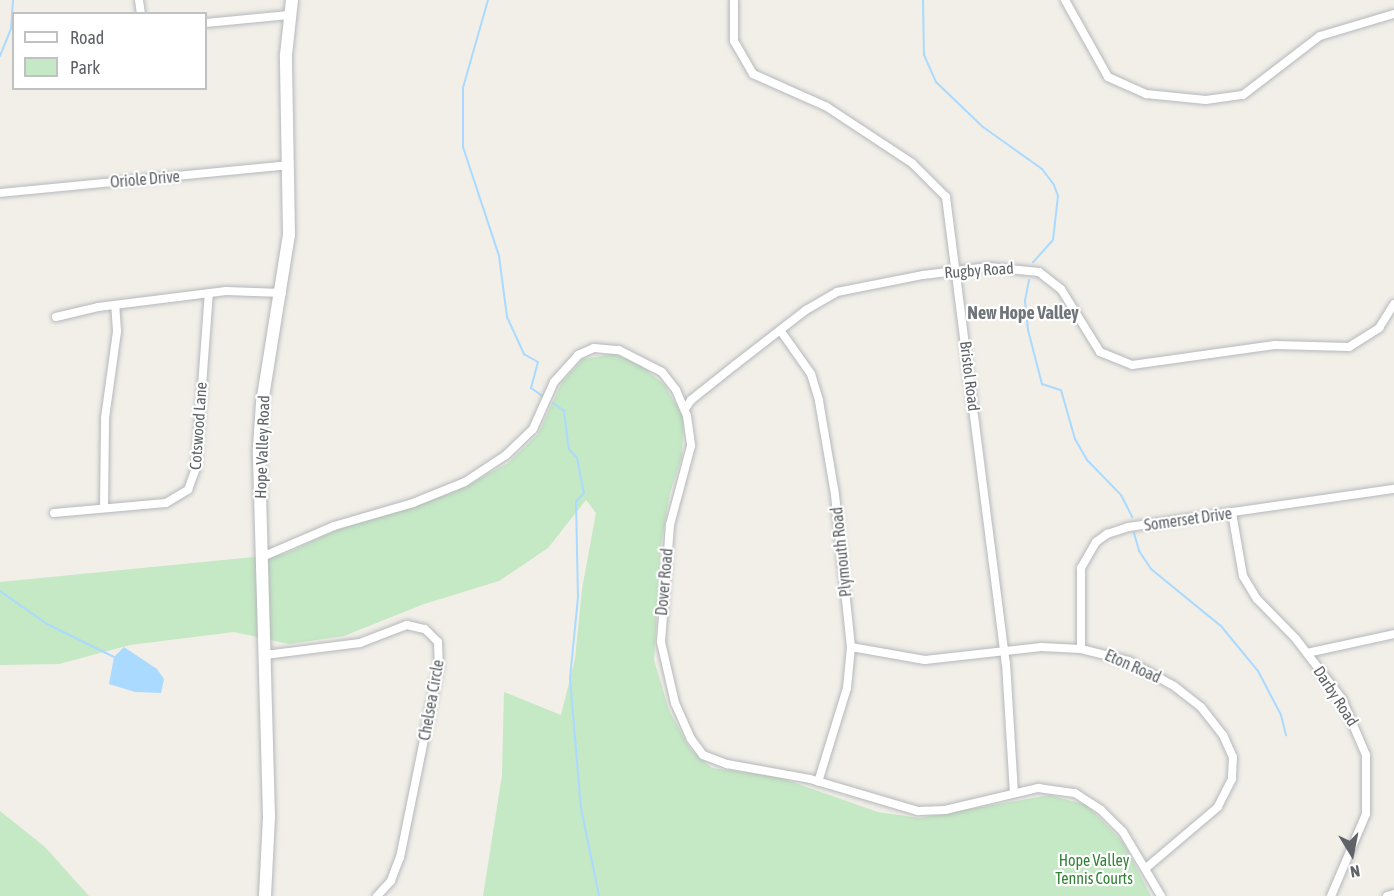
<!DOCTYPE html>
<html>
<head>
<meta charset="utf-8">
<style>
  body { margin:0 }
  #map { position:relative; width:1394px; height:896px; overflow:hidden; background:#f1efe8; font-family:"Asap Condensed",sans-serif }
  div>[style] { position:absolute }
  .green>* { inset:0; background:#c5e8c5 }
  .water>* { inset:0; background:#aadaff }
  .stream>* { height:2px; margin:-1px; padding:0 1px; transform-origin:1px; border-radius:1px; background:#aadaff }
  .roads { filter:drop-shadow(0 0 2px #b5b8bc) drop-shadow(0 0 2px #b5b8bc) }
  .street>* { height:8px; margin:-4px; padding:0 4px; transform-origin:4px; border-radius:4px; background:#fff }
  .secondary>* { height:12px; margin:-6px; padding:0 6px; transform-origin:6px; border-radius:6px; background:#fff }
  span { translate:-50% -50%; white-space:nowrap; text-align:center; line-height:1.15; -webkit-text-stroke:4.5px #fff; paint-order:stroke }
  .street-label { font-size:16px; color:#5f6368 }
  .park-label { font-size:16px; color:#348238 }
  .neighbourhood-label { font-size:18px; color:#70757a; font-weight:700 }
  .legend { position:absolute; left:12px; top:12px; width:195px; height:78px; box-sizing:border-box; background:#fff; border:2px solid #bfc1c3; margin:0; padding:8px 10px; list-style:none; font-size:18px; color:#5f6368 }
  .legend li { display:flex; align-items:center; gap:12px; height:30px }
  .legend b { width:30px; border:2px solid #bfc1c3 }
  .north { position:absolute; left:1322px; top:824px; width:60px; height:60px; -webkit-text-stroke:4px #fff; paint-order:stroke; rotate:170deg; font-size:16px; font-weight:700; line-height:24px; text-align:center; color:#5f6368 }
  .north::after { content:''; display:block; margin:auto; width:21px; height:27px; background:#5f6368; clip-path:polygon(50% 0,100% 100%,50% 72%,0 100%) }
</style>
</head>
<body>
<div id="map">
  <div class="green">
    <div style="clip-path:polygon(613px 354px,636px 362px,664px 384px,684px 418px,682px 457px,670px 493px,661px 545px,654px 660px,669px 710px,690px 749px,712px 768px,778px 777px,878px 812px,920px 818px,1049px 795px,1087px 805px,1123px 842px,1151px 896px,483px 896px,502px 775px,504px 692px,561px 715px,575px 659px,582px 589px,596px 513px,586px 500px,548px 548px,499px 581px,424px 604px,344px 636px,289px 644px,234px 632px,130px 645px,59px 664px,0 665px,0 582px,285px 554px,339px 529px,455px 492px,508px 463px,538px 434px,562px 382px,583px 359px)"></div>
    <div style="clip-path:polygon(0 811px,45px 847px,89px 896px,0 896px)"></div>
  </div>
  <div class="water">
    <div style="clip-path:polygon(124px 647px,157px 669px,164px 679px,161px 693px,135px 692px,109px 684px,114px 657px)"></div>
  </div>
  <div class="stream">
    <div style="left:488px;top:0;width:91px;rotate:105.9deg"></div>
    <div style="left:463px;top:88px;width:59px;rotate:90deg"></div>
    <div style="left:463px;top:147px;width:115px;rotate:71.7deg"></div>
    <div style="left:499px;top:256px;width:62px;rotate:82.5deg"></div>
    <div style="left:507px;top:317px;width:41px;rotate:65.3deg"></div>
    <div style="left:524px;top:354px;width:16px;rotate:30deg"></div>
    <div style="left:538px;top:362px;width:27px;rotate:105deg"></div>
    <div style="left:531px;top:388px;width:16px;rotate:35deg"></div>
    <div style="left:923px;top:0;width:55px;rotate:89deg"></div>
    <div style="left:924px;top:55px;width:30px;rotate:66deg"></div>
    <div style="left:936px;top:82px;width:65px;rotate:43.8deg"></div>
    <div style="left:983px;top:127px;width:72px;rotate:35.4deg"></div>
    <div style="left:1042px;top:169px;width:20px;rotate:53deg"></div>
    <div style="left:1054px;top:185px;width:12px;rotate:70deg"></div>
    <div style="left:1058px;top:196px;width:44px;rotate:96.5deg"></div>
    <div style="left:1053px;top:240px;width:30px;rotate:132deg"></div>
    <div style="left:0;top:56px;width:29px;rotate:-68deg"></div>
    <div style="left:11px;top:29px;width:29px;rotate:-86deg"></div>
    <div style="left:1029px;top:280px;width:21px;rotate:101deg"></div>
    <div style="left:1025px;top:301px;width:29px;rotate:84deg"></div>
    <div style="left:1028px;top:330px;width:56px;rotate:75.5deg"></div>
    <div style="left:1042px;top:384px;width:20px;rotate:18deg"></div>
    <div style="left:1061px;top:390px;width:51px;rotate:74.1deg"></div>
    <div style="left:1075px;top:439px;width:24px;rotate:60deg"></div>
    <div style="left:1087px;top:460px;width:49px;rotate:45.8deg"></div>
    <div style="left:1121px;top:495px;width:25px;rotate:63deg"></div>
    <div style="left:553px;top:403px;width:14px;rotate:36deg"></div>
    <div style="left:564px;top:411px;width:38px;rotate:83deg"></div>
    <div style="left:569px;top:449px;width:12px;rotate:48deg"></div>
    <div style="left:577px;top:458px;width:36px;rotate:79deg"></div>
    <div style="left:584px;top:493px;width:12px;rotate:132deg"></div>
    <div style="left:576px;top:502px;width:95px;rotate:88.8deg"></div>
    <div style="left:578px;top:597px;width:81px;rotate:95.6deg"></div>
    <div style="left:570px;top:678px;width:130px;rotate:85.2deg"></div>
    <div style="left:581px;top:808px;width:90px;rotate:78.4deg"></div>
    <div style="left:1134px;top:533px;width:19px;rotate:74deg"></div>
    <div style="left:1139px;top:551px;width:22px;rotate:56deg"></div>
    <div style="left:1151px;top:569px;width:90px;rotate:39.2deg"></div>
    <div style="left:1221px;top:626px;width:58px;rotate:50.6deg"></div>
    <div style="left:1258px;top:671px;width:50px;rotate:62.4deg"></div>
    <div style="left:1281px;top:715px;width:21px;rotate:76deg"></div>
    <div style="left:0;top:591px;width:57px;rotate:35.1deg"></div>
    <div style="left:47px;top:624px;width:77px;rotate:26.2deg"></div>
  </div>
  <div class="roads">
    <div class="street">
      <div style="left:139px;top:0;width:14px;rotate:82deg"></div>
      <div style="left:734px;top:0;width:41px;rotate:90deg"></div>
      <div style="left:734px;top:41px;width:38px;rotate:60deg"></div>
      <div style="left:753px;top:74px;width:81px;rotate:24deg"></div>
      <div style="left:827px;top:107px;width:102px;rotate:33.4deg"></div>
      <div style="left:912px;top:163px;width:48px;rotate:45deg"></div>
      <div style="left:946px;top:197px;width:470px;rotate:82.7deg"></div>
      <div style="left:1006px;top:663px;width:130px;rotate:86.5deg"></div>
      <div style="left:1065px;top:0;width:88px;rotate:60.8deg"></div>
      <div style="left:1108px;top:77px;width:42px;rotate:24.1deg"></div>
      <div style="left:1146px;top:94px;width:60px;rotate:5.7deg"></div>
      <div style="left:1206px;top:100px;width:37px;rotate:-8deg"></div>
      <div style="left:1243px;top:95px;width:97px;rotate:-37.5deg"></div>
      <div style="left:1320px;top:36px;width:77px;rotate:-16.6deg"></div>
      <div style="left:206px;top:23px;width:83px;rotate:-5.5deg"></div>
      <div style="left:0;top:193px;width:290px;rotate:-5.5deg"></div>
      <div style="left:56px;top:317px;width:43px;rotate:-13.4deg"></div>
      <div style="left:98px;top:307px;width:129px;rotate:-7.1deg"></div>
      <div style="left:226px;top:291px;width:56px;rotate:2deg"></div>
      <div style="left:780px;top:330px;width:54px;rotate:54.8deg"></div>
      <div style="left:811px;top:374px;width:28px;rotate:73deg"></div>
      <div style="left:819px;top:401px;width:95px;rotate:80.3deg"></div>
      <div style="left:835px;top:495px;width:153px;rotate:84deg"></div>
      <div style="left:851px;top:647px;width:41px;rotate:95.6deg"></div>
      <div style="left:847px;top:688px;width:98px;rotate:107.1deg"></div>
      <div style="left:685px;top:409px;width:11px;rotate:-56deg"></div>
      <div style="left:691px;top:400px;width:56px;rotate:-38.5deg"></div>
      <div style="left:735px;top:365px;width:90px;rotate:-37.8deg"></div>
      <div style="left:806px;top:310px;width:36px;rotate:-30deg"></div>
      <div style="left:837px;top:292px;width:88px;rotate:-11.2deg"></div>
      <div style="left:923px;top:275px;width:66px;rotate:-6.9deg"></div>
      <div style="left:989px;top:267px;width:50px;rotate:5.7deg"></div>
      <div style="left:1039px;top:272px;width:28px;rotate:38deg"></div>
      <div style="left:1061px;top:289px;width:74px;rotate:58.2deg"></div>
      <div style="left:1100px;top:352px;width:35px;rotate:22deg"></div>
      <div style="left:1132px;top:365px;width:144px;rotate:-8deg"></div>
      <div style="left:1275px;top:345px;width:74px;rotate:1.5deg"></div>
      <div style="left:1349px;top:347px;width:36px;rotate:-32deg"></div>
      <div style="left:1379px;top:328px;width:28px;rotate:-58deg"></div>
      <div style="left:104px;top:506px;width:88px;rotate:-89.3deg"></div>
      <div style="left:105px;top:418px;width:88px;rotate:-82.1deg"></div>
      <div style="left:117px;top:331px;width:26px;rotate:-94deg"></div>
      <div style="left:54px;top:513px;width:112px;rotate:-5.1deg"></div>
      <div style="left:166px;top:503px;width:26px;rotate:-31deg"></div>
      <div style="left:188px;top:490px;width:23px;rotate:-70deg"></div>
      <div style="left:196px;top:468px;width:175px;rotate:-85.8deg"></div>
      <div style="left:1232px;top:513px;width:64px;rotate:80.1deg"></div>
      <div style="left:1243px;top:576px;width:27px;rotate:59deg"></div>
      <div style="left:1257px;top:599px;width:56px;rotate:45.7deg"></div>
      <div style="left:1296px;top:639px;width:76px;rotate:52.5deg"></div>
      <div style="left:1342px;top:699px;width:61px;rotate:66.8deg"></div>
      <div style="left:1366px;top:755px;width:59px;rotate:90deg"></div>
      <div style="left:1366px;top:814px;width:89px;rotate:113.1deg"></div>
      <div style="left:262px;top:557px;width:78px;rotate:-23.3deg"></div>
      <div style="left:334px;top:526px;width:82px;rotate:-16.2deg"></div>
      <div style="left:413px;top:503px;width:56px;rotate:-22deg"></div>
      <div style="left:465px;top:482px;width:49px;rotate:-33.4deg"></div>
      <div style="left:506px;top:455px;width:37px;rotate:-44deg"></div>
      <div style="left:533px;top:429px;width:51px;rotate:-65.9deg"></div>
      <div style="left:554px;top:382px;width:36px;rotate:-48deg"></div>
      <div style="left:578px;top:355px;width:17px;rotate:-24deg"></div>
      <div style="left:594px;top:348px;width:25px;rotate:5deg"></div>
      <div style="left:619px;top:350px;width:48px;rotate:27.1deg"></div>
      <div style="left:662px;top:372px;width:23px;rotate:52deg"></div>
      <div style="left:676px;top:390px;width:28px;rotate:67deg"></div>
      <div style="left:687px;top:416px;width:30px;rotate:82deg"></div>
      <div style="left:691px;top:446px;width:82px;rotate:104.9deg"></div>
      <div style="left:670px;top:525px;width:117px;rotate:94.4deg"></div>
      <div style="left:661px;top:642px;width:63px;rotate:77.1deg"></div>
      <div style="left:675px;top:703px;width:39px;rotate:66deg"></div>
      <div style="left:691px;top:739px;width:20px;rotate:53deg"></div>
      <div style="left:703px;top:755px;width:26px;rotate:21deg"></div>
      <div style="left:727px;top:764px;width:84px;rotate:10.2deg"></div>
      <div style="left:810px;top:779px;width:113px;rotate:16.5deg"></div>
      <div style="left:918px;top:811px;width:27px;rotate:-2deg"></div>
      <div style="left:945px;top:810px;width:96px;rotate:-13.3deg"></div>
      <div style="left:1038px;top:788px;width:37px;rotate:8deg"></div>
      <div style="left:1075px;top:793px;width:31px;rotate:33deg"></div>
      <div style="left:1101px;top:810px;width:31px;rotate:45deg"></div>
      <div style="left:1123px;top:832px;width:74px;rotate:59.3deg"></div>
      <div style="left:851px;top:647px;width:75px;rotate:10deg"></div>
      <div style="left:925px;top:660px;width:117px;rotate:-6.4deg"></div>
      <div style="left:1041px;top:647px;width:40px;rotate:2.9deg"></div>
      <div style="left:1081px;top:649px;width:49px;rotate:14deg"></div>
      <div style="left:1129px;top:661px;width:51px;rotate:29.1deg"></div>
      <div style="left:1174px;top:686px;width:34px;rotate:38deg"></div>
      <div style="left:1201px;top:707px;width:36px;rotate:52deg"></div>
      <div style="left:1223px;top:735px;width:24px;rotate:66deg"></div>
      <div style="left:1233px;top:757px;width:22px;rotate:93deg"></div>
      <div style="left:1232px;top:779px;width:31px;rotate:117deg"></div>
      <div style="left:1218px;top:807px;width:94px;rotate:139.7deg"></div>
      <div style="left:1081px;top:649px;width:81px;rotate:-90deg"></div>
      <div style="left:1081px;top:568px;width:30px;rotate:-60deg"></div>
      <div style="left:1096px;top:542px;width:14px;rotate:-36deg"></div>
      <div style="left:1107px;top:534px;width:23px;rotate:-18deg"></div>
      <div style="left:1129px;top:527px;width:268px;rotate:-8.2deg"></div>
      <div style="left:1307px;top:653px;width:89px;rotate:-12.3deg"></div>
      <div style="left:265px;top:655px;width:96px;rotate:-7.2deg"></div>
      <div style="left:360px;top:643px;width:50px;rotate:-21deg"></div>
      <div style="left:407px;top:625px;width:18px;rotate:13deg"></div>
      <div style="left:425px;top:629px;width:18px;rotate:45deg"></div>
      <div style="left:438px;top:642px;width:24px;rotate:88deg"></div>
      <div style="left:439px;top:666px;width:195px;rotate:101.5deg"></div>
      <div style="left:400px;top:857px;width:26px;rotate:111deg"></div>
      <div style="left:391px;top:881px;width:21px;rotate:133deg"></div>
      <div style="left:1387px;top:896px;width:7px;rotate:-16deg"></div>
    </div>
    <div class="secondary">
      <div style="left:265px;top:896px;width:80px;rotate:-87.1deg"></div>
      <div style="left:269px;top:816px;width:368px;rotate:-91.6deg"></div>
      <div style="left:259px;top:448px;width:45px;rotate:-86.2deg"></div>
      <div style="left:262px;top:403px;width:170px;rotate:-80.9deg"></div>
      <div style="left:289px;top:235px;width:180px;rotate:-91deg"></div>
      <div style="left:286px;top:55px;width:55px;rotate:-83.8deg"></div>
    </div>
  </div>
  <div class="street-label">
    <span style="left:145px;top:179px;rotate:-5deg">Oriole Drive</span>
    <span style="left:979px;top:270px;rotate:-4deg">Rugby Road</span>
    <span style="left:970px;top:376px;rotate:83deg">Bristol Road</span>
    <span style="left:198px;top:426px;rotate:-86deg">Cotswood Lane</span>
    <span style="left:262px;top:447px;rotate:-88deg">Hope Valley Road</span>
    <span style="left:1188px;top:519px;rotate:-8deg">Somerset Drive</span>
    <span style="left:841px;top:552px;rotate:-96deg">Plymouth Road</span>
    <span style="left:664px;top:582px;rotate:-85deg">Dover Road</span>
    <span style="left:1133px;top:666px;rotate:24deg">Eton Road</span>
    <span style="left:1336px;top:696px;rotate:57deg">Darby Road</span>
    <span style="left:431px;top:700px;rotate:-80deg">Chelsea Circle</span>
  </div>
  <div class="park-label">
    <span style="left:1094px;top:869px">Hope Valley<br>Tennis Courts</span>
  </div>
  <div class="neighbourhood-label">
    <span style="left:1023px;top:313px">New Hope Valley</span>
  </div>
  <ul class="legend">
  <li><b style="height:8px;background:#fff"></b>Road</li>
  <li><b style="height:16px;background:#c5e8c5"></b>Park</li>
  </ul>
  <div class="north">N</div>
</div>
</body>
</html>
